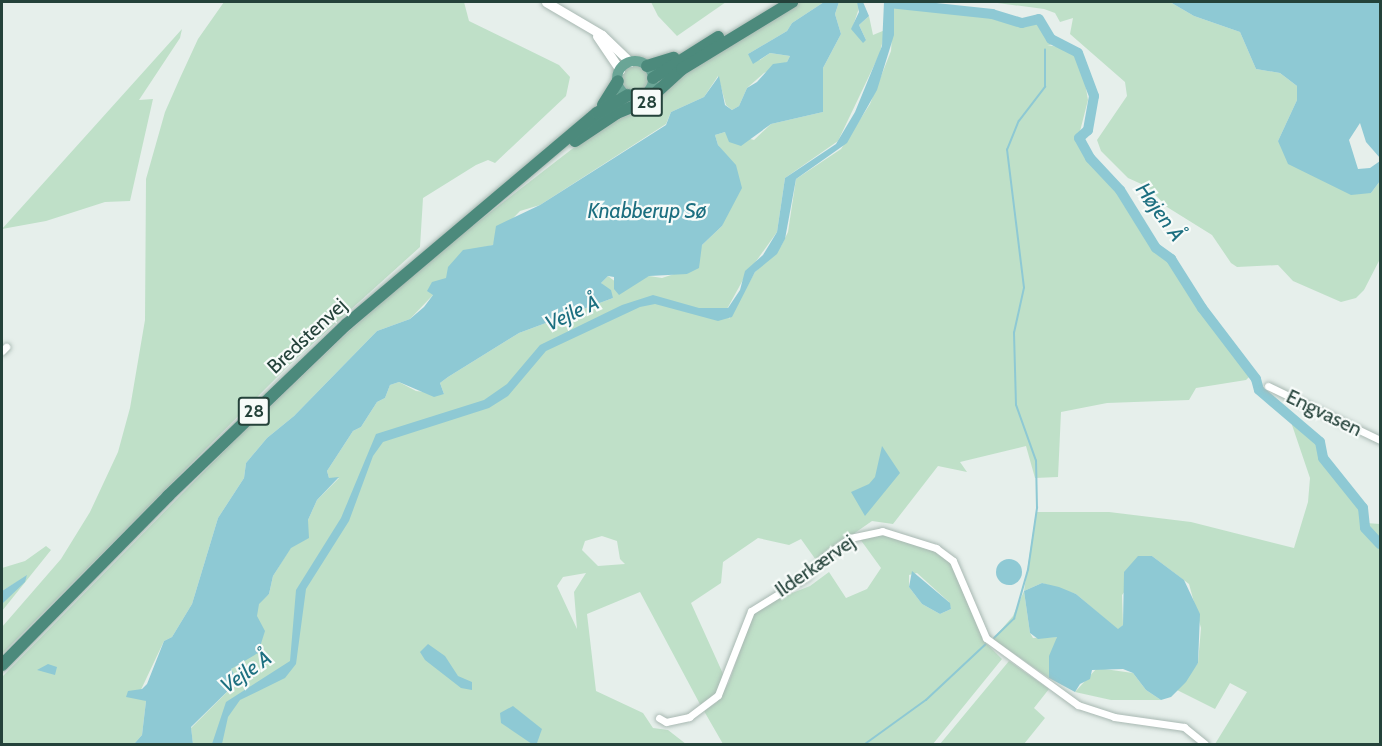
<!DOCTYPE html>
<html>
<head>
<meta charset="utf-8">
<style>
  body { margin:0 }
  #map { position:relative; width:1382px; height:746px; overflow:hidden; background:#e6efeb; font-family:Cabin,sans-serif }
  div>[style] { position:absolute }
  .green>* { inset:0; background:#bfe0c8 }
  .round { border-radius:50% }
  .water>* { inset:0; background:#8ec9d4 }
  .stream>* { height:1.5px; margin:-0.75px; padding:0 0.75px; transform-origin:0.75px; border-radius:0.75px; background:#8ec9d4 }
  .river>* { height:10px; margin:-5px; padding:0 5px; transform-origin:5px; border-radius:5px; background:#8ec9d4 }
  .roads { filter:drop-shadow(0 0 2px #a8b8b2) drop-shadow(0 0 2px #a8b8b2) }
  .minor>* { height:7px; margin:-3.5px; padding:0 3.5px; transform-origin:3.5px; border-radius:3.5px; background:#fff }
  .tertiary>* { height:9px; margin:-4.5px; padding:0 4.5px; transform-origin:4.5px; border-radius:4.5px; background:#fff }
  .primary>* { height:10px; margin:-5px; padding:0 5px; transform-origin:5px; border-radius:5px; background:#6aa596 }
  .primary>.ring { margin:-5px; padding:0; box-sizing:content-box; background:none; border:10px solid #6aa596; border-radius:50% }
  .trunk>* { height:12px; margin:-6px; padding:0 6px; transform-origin:6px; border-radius:6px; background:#4c8a7c }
  span { translate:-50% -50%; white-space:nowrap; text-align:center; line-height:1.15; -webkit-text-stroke:4.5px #f7fbf9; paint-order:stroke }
  .shield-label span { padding:2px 4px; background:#f7fbf9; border:2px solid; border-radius:4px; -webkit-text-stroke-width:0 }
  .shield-label { font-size:18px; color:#24423a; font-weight:700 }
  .street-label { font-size:20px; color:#24423a }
  .water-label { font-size:21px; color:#1c6f80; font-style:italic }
  .frame { position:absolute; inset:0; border:3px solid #24423a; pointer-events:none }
</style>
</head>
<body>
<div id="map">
  <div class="green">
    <div style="clip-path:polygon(224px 2px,464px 2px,469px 21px,559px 65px,570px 77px,566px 96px,495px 163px,488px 160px,476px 165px,423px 198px,420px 247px,287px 367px,2px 654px,2px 627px,61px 559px,90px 512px,118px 452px,130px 408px,145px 320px,146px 179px,165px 112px,180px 78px,198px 39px)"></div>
    <div style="clip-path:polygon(651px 2px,726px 2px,677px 36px,658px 16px)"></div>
    <div style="clip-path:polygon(799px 2px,824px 2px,792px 23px,787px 31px,748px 54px,760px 60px,770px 53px,790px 56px,787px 62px,764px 73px,747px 88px,739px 106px,732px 110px,726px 105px,718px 76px,704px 97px,671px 112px,666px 124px,540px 205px,520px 211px,497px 235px,493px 245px,477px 249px,410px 319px,377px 331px,294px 416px,267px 438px,246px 463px,244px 478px,218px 518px,192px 604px,172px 637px,164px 641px,138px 696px,146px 701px,142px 735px,134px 744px,2px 744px,2px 677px,234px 441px,346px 334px,440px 251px,572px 149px,616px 120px,649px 108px,676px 78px)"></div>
    <div style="clip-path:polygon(evenodd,839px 2px,857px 2px,860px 5px,852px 29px,866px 40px,859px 25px,869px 16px,873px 35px,885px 30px,880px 53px,838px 141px,785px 178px,777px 232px,744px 278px,727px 309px,729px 319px,755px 272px,781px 246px,788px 232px,796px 179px,841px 149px,870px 104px,891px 51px,894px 3px,990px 18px,1017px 26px,1038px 22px,1051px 45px,1047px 45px,1070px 49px,1082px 65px,1088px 100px,1078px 139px,1120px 190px,1156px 248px,1171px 259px,1202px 309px,1252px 374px,1246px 380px,1196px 388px,1189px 400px,1107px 403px,1061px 412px,1058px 477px,1035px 478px,1026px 446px,960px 462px,967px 472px,938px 466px,893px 524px,872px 521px,816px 560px,801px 539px,789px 545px,758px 538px,723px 562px,721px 583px,691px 603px,724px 676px,717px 694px,702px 708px,640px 592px,587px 614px,596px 691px,643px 713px,653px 728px,668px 730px,686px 744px,193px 744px,191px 728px,238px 681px,231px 670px,259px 603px,269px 594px,273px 576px,291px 547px,308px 538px,308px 520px,317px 500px,339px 478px,329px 478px,327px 471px,353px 431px,361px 427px,377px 402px,385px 398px,390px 385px,399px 382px,416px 391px,444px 394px,440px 383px,448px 377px,519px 333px,613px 298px,601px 283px,608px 276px,617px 283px,649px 276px,662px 278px,680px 272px,687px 274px,702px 245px,722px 226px,737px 169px,718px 145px,715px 135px,725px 132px,754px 140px,771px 124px,823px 112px,823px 68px,841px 34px,835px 14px,839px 2px,602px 536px,617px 541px,620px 559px,625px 564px,598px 566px,582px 550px,585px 541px,602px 536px,839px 2px,586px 573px,574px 592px,577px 629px,557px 586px,563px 577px,586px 573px)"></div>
    <div style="clip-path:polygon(990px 2px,1170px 2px,1194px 16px,1240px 32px,1256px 69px,1280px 73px,1297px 86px,1297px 100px,1278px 141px,1371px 193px,1380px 181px,1380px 259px,1364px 290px,1356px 298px,1341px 302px,1293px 281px,1278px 265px,1237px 267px,1231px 263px,1212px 235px,1167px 207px,1148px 187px,1128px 178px,1101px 151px,1097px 140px,1127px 96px,1125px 82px,1070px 34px,1073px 18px,1060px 22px,1055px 13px,1044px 9px)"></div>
    <div style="clip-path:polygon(182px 29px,180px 38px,139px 100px,153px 99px,130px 201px,105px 202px,46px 221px,2px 229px)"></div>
    <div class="round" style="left:622px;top:66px;width:26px;height:26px"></div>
    <div style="clip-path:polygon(1291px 422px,1308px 427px,1318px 436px,1333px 470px,1364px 507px,1366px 523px,1380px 524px,1380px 744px,1215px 744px,1247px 692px,1230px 683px,1215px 709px,1177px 690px,1198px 663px,1201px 628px,1189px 584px,1152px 556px,1122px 595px,1123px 625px,1118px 630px,1076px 594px,1042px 583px,1024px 591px,1030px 633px,1033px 638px,1057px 637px,1049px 678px,993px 639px,1013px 616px,1024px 591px,1036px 512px,1109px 512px,1191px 522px,1294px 548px,1308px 502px,1310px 478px)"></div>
    <div style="clip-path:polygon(evenodd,870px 535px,885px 535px,933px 551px,951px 563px,983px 640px,1002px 659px,933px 744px,723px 744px,704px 711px,717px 702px,729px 682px,753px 614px,762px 605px,810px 586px,829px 572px,846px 598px,867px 589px,881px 568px,860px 539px,870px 535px,917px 573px,949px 602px,951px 609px,940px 614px,922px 604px,909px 587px,909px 575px,917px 573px)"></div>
    <div style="clip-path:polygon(46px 546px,51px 550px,2px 611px,2px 604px,27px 576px,2px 591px,2px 568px,25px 561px)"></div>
    <div style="clip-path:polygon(1009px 661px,1049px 689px,1034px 708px,1045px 718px,1024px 744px,940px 744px)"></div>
    <div style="clip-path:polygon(1097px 668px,1133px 673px,1146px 690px,1161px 700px,1111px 700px,1075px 692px)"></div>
  </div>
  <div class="water">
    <div style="clip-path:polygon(824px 2px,839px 2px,835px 14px,841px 34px,823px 68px,823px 112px,771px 124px,741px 146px,729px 142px,725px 132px,715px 135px,718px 145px,736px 165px,742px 188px,722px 226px,702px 245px,699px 268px,687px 274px,649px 276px,619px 295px,614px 289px,614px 277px,608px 276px,601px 283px,611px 290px,613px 298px,519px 333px,448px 377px,440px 383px,444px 394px,434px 397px,399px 382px,390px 385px,385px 398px,377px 402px,361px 427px,353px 431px,327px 471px,329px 478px,339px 477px,317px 500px,308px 520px,309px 538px,291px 548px,273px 576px,269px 594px,259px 604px,257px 616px,265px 631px,258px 653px,231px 669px,238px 681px,191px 727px,193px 744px,134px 744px,142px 735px,146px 701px,126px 697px,128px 691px,142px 689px,147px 684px,164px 641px,172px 637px,192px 604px,218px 518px,244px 478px,246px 463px,267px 438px,294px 416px,377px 331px,410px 319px,424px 307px,433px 295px,427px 291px,432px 282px,446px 278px,448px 267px,463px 250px,493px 245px,496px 226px,540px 205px,666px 125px,671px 112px,704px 97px,719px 76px,725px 105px,732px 110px,739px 106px,747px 88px,757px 82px,773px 64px,787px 62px,790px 56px,770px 53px,753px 64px,748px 54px,787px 31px,792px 23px)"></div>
    <div style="clip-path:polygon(857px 2px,863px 2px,869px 16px,859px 25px,866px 40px,863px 43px,851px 29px,859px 12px)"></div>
    <div style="clip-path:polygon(884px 2px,894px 2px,894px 35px,877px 90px,847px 143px,796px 179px,785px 239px,777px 254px,755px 272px,732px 317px,718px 321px,655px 304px,640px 307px,546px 351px,508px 396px,489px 408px,383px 442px,373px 456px,349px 521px,306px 589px,296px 664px,285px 678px,240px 700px,228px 717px,222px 744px,212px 744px,226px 702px,290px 661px,296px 590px,341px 518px,376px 434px,484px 400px,507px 384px,540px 345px,622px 305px,653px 295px,699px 308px,728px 308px,740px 290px,745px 271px,763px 255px,777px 232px,785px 178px,836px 144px,855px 112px,882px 46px)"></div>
    <div style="clip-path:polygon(1170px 2px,1380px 2px,1380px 158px,1366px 142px,1360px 123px,1349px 140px,1358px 169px,1370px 168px,1380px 161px,1380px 181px,1371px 193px,1351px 195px,1288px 164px,1278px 141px,1297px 100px,1297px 86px,1280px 73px,1256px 69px,1240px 32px,1194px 16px)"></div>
    <div style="clip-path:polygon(882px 446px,900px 473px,865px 516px,851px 492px,869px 484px,875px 477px)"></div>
    <div style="clip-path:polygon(1138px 556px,1152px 556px,1184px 580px,1200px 614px,1198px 663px,1186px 682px,1171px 697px,1161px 700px,1146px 690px,1133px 673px,1123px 669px,1092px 670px,1090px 679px,1080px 684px,1075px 692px,1049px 678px,1049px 656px,1057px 637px,1038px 639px,1030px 633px,1024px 591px,1042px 583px,1059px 587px,1076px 594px,1118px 629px,1123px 625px,1124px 572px)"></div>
    <div class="round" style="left:996px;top:559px;width:26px;height:26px"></div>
    <div style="clip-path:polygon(912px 571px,950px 603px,951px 609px,940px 614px,922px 604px,909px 587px)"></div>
    <div style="clip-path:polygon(27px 575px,25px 582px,2px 604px,2px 591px)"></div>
    <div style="clip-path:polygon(428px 644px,445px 656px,458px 676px,472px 682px,472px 690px,461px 688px,425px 660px,420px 652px)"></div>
    <div style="clip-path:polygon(48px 664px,57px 667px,55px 675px,37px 670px)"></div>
    <div style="clip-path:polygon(513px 706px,542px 729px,537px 743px,532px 744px,501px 723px,500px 713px)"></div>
  </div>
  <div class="stream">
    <div style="left:994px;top:638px;width:28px;rotate:-44deg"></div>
    <div style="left:1014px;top:619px;width:51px;rotate:-74.1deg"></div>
    <div style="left:1028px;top:570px;width:63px;rotate:-81.7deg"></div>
    <div style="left:1037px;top:508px;width:47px;rotate:-91.2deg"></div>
    <div style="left:1036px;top:461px;width:59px;rotate:-109.7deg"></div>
    <div style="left:1016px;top:405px;width:72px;rotate:-91.6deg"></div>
    <div style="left:1014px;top:333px;width:46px;rotate:-77.5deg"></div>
    <div style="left:1024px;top:288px;width:139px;rotate:-97deg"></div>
    <div style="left:1007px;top:150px;width:31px;rotate:-68deg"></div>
    <div style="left:1019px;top:121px;width:43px;rotate:-52.6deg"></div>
    <div style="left:1045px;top:87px;width:37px;rotate:-90deg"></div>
    <div style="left:865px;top:744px;width:75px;rotate:-35.8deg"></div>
    <div style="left:926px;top:700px;width:81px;rotate:-43deg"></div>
  </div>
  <div class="river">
    <div style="left:889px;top:3px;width:104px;rotate:6.1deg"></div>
    <div style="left:992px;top:14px;width:31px;rotate:17deg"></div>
    <div style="left:1022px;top:23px;width:17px;rotate:-13deg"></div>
    <div style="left:1039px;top:19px;width:23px;rotate:59deg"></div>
    <div style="left:1051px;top:39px;width:30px;rotate:27deg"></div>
    <div style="left:1078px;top:53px;width:46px;rotate:69.6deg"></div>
    <div style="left:1094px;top:96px;width:35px;rotate:100deg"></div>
    <div style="left:1088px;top:130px;width:12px;rotate:138deg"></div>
    <div style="left:1079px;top:138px;width:23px;rotate:61deg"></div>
    <div style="left:1090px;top:158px;width:44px;rotate:46.8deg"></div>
    <div style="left:1120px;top:190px;width:68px;rotate:58.2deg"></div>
    <div style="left:1156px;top:248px;width:19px;rotate:36deg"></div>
    <div style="left:1171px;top:259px;width:58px;rotate:57.7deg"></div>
    <div style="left:1202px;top:308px;width:89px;rotate:52.7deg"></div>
    <div style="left:1256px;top:379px;width:11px;rotate:75deg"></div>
    <div style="left:1259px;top:390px;width:80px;rotate:40.4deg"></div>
    <div style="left:1320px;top:442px;width:16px;rotate:79deg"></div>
    <div style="left:1323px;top:458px;width:64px;rotate:51.3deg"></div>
    <div style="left:1363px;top:508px;width:20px;rotate:84deg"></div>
    <div style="left:1365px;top:528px;width:22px;rotate:47deg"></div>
  </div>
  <div class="roads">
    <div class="minor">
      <div style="left:2px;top:351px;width:6px;rotate:-45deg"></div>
      <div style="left:1268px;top:386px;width:124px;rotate:25.7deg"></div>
      <div style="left:659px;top:718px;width:8px;rotate:30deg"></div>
      <div style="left:666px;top:722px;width:24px;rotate:-12deg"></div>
      <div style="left:689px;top:717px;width:36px;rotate:-37deg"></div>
      <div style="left:718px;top:695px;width:90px;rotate:-68.6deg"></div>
      <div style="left:751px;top:611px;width:65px;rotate:-31.7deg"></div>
      <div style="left:806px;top:577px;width:28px;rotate:-48deg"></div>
      <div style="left:825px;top:556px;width:31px;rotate:-36deg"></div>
      <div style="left:850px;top:538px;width:33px;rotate:-12deg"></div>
      <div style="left:882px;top:531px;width:57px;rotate:17.5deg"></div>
      <div style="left:936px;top:548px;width:21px;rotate:37deg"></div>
      <div style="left:953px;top:561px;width:84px;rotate:66.8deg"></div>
      <div style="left:986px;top:638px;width:114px;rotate:36.1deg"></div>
      <div style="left:1078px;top:705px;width:38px;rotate:18deg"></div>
      <div style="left:1114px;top:717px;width:71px;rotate:8.1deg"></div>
      <div style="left:1184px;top:727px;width:27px;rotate:39deg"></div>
    </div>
    <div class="tertiary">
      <div style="left:546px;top:2px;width:65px;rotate:30.5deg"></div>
      <div style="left:602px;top:35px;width:39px;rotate:44deg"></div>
      <div style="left:597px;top:36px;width:41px;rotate:55.9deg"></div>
    </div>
    <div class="primary">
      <div class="ring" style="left:617px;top:61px;width:26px;height:26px"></div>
    </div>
    <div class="trunk">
      <div style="left:647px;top:66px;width:28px;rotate:-17deg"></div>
      <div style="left:653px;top:78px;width:77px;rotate:-32.2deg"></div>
      <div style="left:603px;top:105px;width:28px;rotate:-58deg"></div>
      <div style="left:575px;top:141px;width:50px;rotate:-33.7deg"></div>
      <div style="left:617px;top:113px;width:32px;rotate:-22deg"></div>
      <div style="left:647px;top:101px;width:47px;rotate:-42.4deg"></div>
      <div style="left:682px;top:69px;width:129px;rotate:-31.3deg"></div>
      <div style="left:2px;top:665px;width:237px;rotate:-45.5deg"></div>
      <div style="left:168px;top:496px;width:248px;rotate:-43.9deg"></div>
      <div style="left:347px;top:324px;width:327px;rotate:-40.2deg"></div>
      <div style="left:597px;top:113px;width:36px;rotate:-30deg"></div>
    </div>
  </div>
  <div class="shield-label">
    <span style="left:647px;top:102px">28</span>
    <span style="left:254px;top:411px">28</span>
  </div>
  <div class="street-label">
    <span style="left:307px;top:336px;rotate:-43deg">Bredstenvej</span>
    <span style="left:1324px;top:413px;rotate:26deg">Engvasen</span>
    <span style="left:815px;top:566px;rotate:-35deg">Ilderkærvej</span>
  </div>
  <div class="water-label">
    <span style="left:647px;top:211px">Knabberup Sø</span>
    <span style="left:1160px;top:212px;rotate:54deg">Højen Å</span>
    <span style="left:572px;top:313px;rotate:-25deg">Vejle Å</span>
    <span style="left:246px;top:672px;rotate:-35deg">Vejle Å</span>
  </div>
  <div class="frame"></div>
</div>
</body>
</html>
